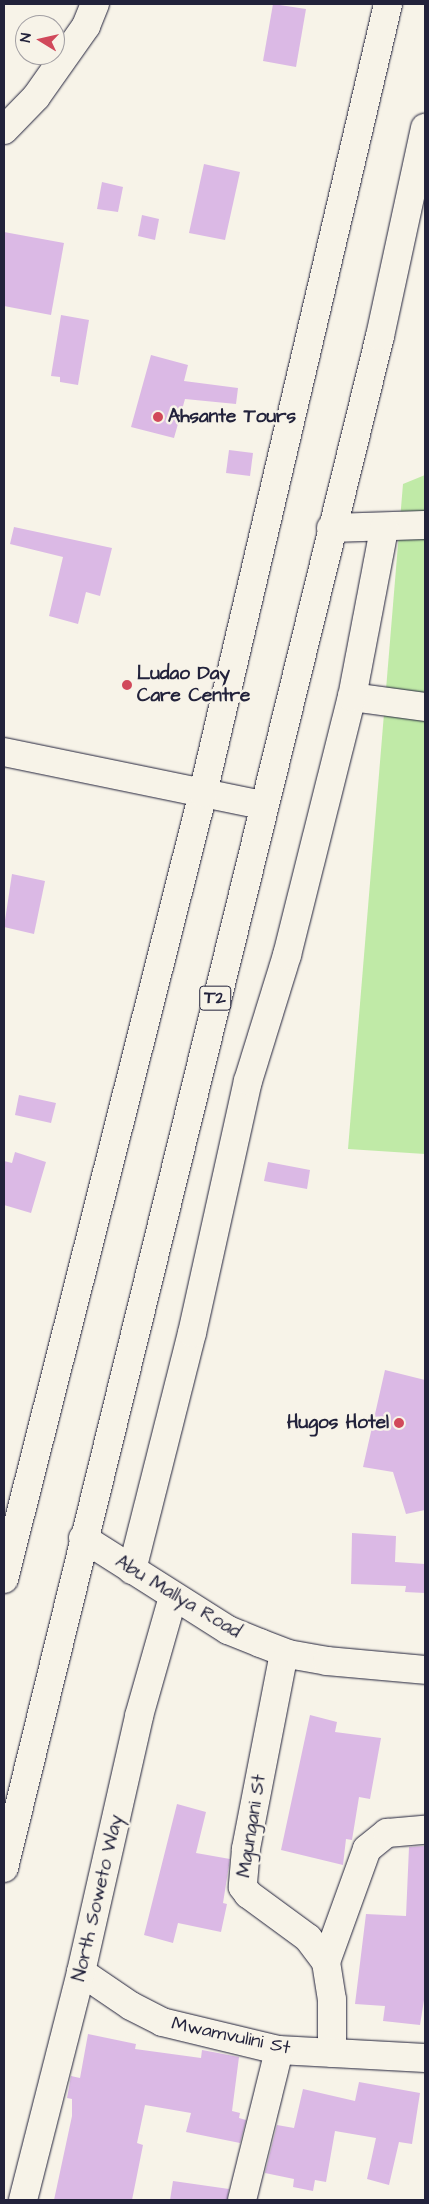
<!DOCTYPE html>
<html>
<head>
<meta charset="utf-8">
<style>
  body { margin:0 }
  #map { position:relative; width:429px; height:2204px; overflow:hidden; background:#f7f3e8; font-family:"Architects Daughter",sans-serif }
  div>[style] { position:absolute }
  .green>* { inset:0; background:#c0eaa7 }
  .building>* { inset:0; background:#dbb9e5 }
  .roads { filter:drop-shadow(0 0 1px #22223b) drop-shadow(0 0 1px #22223b) }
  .minor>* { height:28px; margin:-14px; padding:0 14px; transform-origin:14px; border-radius:14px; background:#f7f3e8 }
  .major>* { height:28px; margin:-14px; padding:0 14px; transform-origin:14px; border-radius:14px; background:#f7f3e8 }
  .highway>* { height:28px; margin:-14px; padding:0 14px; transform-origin:14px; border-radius:14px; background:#f7f3e8 }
  .dots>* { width:14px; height:14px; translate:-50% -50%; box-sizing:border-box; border:2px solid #f7f3e8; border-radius:50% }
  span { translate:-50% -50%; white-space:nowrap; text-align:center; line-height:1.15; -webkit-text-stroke:5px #f7f3e8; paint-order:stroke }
  .shield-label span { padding:1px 4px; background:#f7f3e8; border:1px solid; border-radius:4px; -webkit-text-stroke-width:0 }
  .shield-label { font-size:18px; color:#22223b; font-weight:700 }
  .poi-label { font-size:19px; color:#22223b; font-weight:700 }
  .left { translate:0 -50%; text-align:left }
  .right { translate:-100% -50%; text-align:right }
  .street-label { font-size:19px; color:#22223b }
  .frame { position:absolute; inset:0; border:5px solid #22223b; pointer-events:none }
  .north { position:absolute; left:15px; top:15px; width:50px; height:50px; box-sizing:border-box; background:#f7f3e8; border:1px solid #a29fa3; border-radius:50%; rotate:279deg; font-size:14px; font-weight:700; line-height:20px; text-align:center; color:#22223b }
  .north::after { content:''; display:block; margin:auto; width:18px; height:22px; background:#d1495b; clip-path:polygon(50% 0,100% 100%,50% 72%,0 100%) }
</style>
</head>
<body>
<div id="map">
  <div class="green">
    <div style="clip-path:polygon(425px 475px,425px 1154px,348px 1149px,403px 484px)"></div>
  </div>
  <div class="building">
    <div style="clip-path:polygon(273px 4px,306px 9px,296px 67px,263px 61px)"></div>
    <div style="clip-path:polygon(204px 164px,240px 172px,225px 240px,189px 233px)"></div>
    <div style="clip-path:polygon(102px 182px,123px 187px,118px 212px,97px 209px)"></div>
    <div style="clip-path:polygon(142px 215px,159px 219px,155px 240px,138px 236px)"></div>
    <div style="clip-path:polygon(4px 232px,64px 243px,51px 315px,4px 306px)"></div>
    <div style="clip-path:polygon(61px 315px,89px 320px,78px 385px,60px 382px,60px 377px,51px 376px)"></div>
    <div style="clip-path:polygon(151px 355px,188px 365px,184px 381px,238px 388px,236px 404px,185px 399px,174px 438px,131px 427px)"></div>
    <div style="clip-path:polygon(229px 450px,253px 453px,250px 476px,226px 473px)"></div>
    <div style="clip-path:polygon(14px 527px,112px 548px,100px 596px,86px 592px,78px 624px,49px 616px,63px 557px,10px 544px)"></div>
    <div style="clip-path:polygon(12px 874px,45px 881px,34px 934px,4px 927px)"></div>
    <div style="clip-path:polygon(19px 1095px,56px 1103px,51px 1123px,15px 1115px)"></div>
    <div style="clip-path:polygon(15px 1152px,46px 1162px,31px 1213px,4px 1205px,4px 1161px,12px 1163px)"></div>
    <div style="clip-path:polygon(268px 1162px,310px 1170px,307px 1189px,264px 1181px)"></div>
    <div style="clip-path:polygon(385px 1370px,425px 1380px,425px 1510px,406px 1514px,393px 1472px,363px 1467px)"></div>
    <div style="clip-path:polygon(352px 1533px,396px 1536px,395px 1562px,425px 1564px,425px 1593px,405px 1592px,406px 1586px,351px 1584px)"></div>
    <div style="clip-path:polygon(310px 1715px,337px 1722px,335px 1732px,381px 1738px,370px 1799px,359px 1797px,352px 1840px,346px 1839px,343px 1865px,281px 1850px)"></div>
    <div style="clip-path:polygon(177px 1804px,206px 1812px,196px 1853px,230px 1859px,223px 1903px,227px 1904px,221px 1932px,178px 1923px,173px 1943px,144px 1935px)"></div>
    <div style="clip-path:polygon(425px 1846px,425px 1994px,420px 2025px,383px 2021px,385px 2006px,355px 2004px,366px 1914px,406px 1916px,409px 1847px)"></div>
    <div style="clip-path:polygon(88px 2034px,136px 2044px,135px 2049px,201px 2058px,202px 2050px,239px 2057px,232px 2111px,240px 2113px,239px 2118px,246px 2120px,240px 2143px,186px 2132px,191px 2113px,145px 2105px,137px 2143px,143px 2145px,132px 2200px,54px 2200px,72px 2116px,72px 2099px,67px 2098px,71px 2076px,80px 2078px)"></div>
    <div style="clip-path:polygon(359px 2082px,420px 2093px,412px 2144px,399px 2142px,389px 2185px,367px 2179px,376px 2138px,335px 2131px,326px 2182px,315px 2180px,313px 2191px,293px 2187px,294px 2179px,265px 2173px,277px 2125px,294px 2128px,303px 2089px,355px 2101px)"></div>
    <div style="clip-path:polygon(173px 2181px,229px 2189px,227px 2200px,170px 2200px)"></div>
  </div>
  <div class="roads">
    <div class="minor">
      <div style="left:4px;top:130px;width:46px;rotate:-45.9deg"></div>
      <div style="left:36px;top:97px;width:87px;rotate:-54.8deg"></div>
      <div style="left:86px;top:26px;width:24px;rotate:-68deg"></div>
      <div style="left:331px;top:528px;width:94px;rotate:-1.8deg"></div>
      <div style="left:352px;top:697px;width:74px;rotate:7.8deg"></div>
      <div style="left:4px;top:752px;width:263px;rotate:11.6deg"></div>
      <div style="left:132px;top:1570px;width:244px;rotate:-75.8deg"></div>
      <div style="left:192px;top:1333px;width:258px;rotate:-77.5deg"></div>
      <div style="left:248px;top:1081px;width:132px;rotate:-72.8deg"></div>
      <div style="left:287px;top:955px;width:266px;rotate:-75.9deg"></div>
      <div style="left:352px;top:697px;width:171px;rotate:-79.2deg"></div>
      <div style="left:4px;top:1579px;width:811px;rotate:-75.79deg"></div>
      <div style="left:203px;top:793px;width:810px;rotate:-76.8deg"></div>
      <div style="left:284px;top:1653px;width:200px;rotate:101deg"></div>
      <div style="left:246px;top:1849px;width:38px;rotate:95deg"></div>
      <div style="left:243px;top:1887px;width:9px;rotate:54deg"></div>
      <div style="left:248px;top:1894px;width:74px;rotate:36.3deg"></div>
      <div style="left:308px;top:1938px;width:30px;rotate:53deg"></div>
      <div style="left:326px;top:1962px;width:38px;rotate:81deg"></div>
      <div style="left:332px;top:2000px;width:53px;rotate:90deg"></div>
      <div style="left:326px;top:1962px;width:120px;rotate:-70.1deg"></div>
      <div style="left:367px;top:1849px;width:26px;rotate:-39deg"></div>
      <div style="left:387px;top:1833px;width:38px;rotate:-5deg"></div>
      <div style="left:81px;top:1972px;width:60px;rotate:34.2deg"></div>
      <div style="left:131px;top:2006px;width:35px;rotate:27deg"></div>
      <div style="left:162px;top:2022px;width:120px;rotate:13.5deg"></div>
      <div style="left:279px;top:2050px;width:146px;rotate:3.1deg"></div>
      <div style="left:23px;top:2200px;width:235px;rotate:-75.7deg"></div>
      <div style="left:81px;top:1972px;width:262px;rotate:-77.2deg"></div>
      <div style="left:139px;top:1716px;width:124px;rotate:-74.1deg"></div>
      <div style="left:242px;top:2200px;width:154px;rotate:-76.1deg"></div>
    </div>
    <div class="major">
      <div style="left:83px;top:1538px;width:172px;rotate:32.4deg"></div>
      <div style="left:228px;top:1630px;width:35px;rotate:22deg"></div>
      <div style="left:260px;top:1643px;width:30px;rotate:21deg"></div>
      <div style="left:288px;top:1654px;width:40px;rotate:10deg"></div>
      <div style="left:327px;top:1661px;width:98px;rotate:5.2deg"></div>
    </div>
    <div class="highway">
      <div style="left:4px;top:1868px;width:1577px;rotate:-76.21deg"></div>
      <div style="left:380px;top:336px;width:213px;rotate:-77.8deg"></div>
    </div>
  </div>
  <div class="dots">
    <div style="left:158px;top:417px;background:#d1495b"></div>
    <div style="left:127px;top:685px;background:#d1495b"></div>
    <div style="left:399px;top:1423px;background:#d1495b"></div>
  </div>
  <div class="shield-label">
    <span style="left:215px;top:998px">T2</span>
  </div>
  <div class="poi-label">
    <span class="left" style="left:168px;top:417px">Ahsante Tours</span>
    <span class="left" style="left:137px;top:685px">Ludao Day<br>Care Centre</span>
    <span class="right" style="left:389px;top:1423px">Hugos Hotel</span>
  </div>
  <div class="street-label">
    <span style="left:178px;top:1597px;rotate:31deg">Abu Mallya Road</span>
    <span style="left:252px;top:1826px;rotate:-81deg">Mgungani St</span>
    <span style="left:98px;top:1898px;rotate:-77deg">North Soweto Way</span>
    <span style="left:231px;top:2036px;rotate:12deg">Mwamvulini St</span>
  </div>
  <div class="frame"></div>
  <div class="north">N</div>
</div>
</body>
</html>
